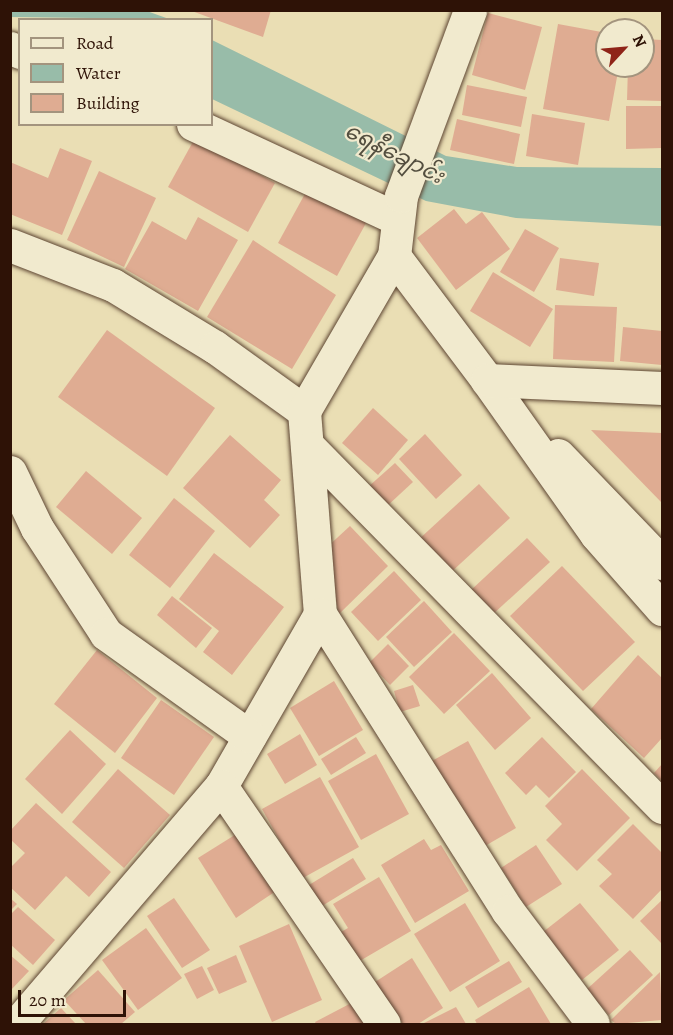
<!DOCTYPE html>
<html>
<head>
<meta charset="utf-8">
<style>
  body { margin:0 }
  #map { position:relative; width:673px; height:1035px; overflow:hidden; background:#eadeb4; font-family:Alegreya,"Noto Sans Myanmar",serif }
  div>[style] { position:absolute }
  .water>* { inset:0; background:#98bca9 }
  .building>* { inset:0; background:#dfac92 }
  .roads { filter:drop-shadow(0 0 2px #5d4532) drop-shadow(0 0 2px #5d4532) }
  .minor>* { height:33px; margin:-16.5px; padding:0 16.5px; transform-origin:16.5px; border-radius:16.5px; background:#f1eace }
  .tertiary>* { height:33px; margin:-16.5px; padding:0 16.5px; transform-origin:16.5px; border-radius:16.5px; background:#f1eace }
  .secondary>* { height:33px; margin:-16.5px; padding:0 16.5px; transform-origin:16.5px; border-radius:16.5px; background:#f1eace }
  span { translate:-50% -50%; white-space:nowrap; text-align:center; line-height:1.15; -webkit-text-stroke:4.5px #f1eace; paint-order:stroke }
  .water-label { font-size:22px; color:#534e3f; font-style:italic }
  .frame { position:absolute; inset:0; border:12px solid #2e1206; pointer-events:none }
  .legend { position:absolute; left:18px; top:18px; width:195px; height:108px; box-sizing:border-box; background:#f1eace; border:2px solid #a3947e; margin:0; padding:8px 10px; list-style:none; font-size:18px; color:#2e1206 }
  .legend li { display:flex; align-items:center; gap:12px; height:30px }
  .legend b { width:30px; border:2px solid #a3947e }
  .north { position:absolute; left:595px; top:18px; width:60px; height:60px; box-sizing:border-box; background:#f1eace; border:2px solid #a3947e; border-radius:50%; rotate:64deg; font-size:16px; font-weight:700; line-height:24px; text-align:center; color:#2e1206 }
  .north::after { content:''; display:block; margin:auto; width:21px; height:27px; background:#8f2418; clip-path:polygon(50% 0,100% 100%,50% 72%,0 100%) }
  .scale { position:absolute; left:18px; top:990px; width:108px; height:27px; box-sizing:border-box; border:3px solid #2e1206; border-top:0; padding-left:8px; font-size:18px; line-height:21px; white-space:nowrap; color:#2e1206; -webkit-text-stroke:4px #f1eace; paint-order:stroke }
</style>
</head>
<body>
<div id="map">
  <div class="water">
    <div style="clip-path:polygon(144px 10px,169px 19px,11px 17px,11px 11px)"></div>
    <div style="clip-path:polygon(212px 40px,446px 156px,517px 167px,662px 168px,662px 226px,516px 218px,426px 201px,212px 99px)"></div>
  </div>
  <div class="building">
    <div style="clip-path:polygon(189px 10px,271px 10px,263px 37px)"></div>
    <div style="clip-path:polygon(488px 13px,542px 27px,525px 90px,472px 75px)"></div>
    <div style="clip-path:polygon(558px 24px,607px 33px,607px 66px,619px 66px,609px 121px,543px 109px)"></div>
    <div style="clip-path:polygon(643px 39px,662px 40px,662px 101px,627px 100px,628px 66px,643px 66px)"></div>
    <div style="clip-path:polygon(467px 85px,527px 97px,521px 127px,462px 115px)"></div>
    <div style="clip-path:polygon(626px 106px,662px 106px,662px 148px,626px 149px)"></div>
    <div style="clip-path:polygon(532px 114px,585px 123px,578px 165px,526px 156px)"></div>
    <div style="clip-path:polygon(457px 119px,520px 134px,514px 164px,450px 150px)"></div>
    <div style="clip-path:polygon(195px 138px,275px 183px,248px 232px,168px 187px)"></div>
    <div style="clip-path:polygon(60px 148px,92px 161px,62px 235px,10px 214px,10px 162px,48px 178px)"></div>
    <div style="clip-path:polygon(99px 171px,156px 198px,124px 267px,67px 240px)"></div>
    <div style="clip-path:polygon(312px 181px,371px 214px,337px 276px,278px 243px)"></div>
    <div style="clip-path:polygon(454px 209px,466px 224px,482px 212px,510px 249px,456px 290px,417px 238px)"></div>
    <div style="clip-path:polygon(198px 217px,238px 240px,198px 311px,125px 269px,152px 221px,186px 240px)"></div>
    <div style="clip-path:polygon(525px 229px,559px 248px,534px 292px,500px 272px)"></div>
    <div style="clip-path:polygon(253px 240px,336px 295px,292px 369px,207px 317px)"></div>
    <div style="clip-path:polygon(560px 258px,599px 263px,594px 296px,556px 290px)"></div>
    <div style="clip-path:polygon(493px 272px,553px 309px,530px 347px,470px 311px)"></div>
    <div style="clip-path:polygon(555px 305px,617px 307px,614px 362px,553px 359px)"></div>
    <div style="clip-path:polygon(623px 327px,662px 331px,662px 365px,620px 361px)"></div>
    <div style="clip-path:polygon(107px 330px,215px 408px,167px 476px,58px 397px)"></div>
    <div style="clip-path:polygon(373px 408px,408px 440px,378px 475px,342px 443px)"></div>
    <div style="clip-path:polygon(591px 430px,662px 433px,662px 503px)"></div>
    <div style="clip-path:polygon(425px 434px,462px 475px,436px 499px,399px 459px)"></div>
    <div style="clip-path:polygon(230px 435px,281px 480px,264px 500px,280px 515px,250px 548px,183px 488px)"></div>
    <div style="clip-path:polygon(395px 463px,413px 482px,386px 507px,368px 487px)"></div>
    <div style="clip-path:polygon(86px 471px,142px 518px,112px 554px,56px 507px)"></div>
    <div style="clip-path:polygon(479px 484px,510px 518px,448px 575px,417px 541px)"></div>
    <div style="clip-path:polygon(174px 498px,215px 531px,170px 588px,129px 555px)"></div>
    <div style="clip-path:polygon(350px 526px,388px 566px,339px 614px,325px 549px)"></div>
    <div style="clip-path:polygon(527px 538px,550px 562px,492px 615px,470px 591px)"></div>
    <div style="clip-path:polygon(214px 553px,284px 607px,232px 675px,203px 652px,219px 631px,179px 599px)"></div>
    <div style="clip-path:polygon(562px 566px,635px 642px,583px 691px,510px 616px)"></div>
    <div style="clip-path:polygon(394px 571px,421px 600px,378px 641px,351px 612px)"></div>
    <div style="clip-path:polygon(172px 596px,212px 628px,196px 648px,157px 615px)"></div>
    <div style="clip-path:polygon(424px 601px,452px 632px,414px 667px,386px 637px)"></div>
    <div style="clip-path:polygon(454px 633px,490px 671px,444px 714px,409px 677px)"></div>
    <div style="clip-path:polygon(388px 644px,409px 666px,390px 685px,369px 663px)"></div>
    <div style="clip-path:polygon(97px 650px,157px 698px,115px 753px,54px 704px)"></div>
    <div style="clip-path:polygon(638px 655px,662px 678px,662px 738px,644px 758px,591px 709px)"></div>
    <div style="clip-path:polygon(492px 673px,531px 718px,495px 750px,456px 705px)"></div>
    <div style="clip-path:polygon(334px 681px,363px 730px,319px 756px,290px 708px)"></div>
    <div style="clip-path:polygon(413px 685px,420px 706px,400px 712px,394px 691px)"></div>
    <div style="clip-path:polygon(161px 700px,214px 737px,174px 795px,121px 758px)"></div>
    <div style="clip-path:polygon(70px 730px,106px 764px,62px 814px,25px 779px)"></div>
    <div style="clip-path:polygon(300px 734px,317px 765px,285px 784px,267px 754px)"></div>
    <div style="clip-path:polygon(356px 737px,366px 753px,331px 775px,321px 759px)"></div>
    <div style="clip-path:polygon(542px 737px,576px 772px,549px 798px,536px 785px,526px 795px,505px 773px)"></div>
    <div style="clip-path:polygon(468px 741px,516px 828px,478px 850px,430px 762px)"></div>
    <div style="clip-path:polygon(376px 754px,409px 814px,361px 840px,328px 781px)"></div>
    <div style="clip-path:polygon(662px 764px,662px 781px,654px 773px)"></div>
    <div style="clip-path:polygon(118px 769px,170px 815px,124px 868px,72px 822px)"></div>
    <div style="clip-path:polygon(582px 769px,630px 818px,577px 871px,546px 840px,562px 824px,545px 806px)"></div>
    <div style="clip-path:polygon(320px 777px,359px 847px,301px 879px,262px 809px)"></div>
    <div style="clip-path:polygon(36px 803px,111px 872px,89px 897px,66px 876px,35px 910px,10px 887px,10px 868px,25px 853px,10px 839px,10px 831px)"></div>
    <div style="clip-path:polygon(633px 824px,662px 853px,662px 889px,633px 919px,599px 886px,612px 874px,597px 860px)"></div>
    <div style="clip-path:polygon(238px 833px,276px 891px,236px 918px,198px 858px)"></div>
    <div style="clip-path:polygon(424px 839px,431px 850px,441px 845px,469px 891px,415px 923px,381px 865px)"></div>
    <div style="clip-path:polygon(536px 845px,562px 884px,526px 907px,501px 868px)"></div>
    <div style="clip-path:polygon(353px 858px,366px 879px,322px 906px,309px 885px)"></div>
    <div style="clip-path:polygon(379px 877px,411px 931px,358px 962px,341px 932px,348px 928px,333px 904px)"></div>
    <div style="clip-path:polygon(10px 898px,17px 904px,10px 911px)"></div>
    <div style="clip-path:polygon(174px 898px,210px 950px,182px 968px,147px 916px)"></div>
    <div style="clip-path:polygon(662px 900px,662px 944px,640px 921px)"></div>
    <div style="clip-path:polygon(465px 903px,500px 961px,450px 992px,414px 934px)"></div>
    <div style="clip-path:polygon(580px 903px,619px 950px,582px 980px,543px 932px)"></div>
    <div style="clip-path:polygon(18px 907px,55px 940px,33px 965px,10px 944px,10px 915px)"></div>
    <div style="clip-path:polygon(289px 924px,322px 1000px,272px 1022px,239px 946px)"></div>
    <div style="clip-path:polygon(146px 928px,182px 978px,138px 1010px,102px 960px)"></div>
    <div style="clip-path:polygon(630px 950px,653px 975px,609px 1015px,586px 990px)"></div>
    <div style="clip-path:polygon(10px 955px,29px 971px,10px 991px)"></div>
    <div style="clip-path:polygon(236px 955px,247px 982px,219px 994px,207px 968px)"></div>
    <div style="clip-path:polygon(412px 958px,443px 1008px,418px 1024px,403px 1024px,375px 982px)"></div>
    <div style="clip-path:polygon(509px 961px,522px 982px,478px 1008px,465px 987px)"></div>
    <div style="clip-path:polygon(202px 966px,214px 990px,197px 999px,184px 974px)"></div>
    <div style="clip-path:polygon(98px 970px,135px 1012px,121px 1024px,86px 1024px,64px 1000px)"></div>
    <div style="clip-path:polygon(660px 972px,662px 1020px,616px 1024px,611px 1020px)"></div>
    <div style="clip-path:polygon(529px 987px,551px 1024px,477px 1024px,475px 1020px)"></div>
    <div style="clip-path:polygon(357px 1000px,370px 1024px,316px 1024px,315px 1022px)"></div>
    <div style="clip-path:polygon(456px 1007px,466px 1024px,422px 1024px)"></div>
    <div style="clip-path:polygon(61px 1008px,76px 1024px,43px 1024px)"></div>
  </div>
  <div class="roads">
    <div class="minor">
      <div style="left:10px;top:48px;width:11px;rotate:22deg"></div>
      <div style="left:193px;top:124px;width:226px;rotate:24.9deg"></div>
      <div style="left:10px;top:245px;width:110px;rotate:21.2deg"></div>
      <div style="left:113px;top:285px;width:119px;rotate:31.3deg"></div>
      <div style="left:215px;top:347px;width:110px;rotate:35.7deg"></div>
      <div style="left:304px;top:411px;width:204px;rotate:85.5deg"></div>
      <div style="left:320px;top:614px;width:198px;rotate:119.9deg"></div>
      <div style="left:221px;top:786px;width:313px;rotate:130.6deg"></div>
      <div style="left:310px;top:448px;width:503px;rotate:45.56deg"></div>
      <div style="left:10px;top:472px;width:62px;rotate:64.3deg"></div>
      <div style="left:37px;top:528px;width:126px;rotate:56.9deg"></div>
      <div style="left:106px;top:634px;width:176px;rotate:35.5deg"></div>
      <div style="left:320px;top:614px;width:352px;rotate:57.7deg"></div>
      <div style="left:508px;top:911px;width:141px;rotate:53deg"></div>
      <div style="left:221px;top:786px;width:288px;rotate:55.6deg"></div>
    </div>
    <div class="tertiary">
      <div style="left:394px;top:256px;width:60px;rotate:-83.3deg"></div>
      <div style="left:401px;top:196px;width:198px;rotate:-69.6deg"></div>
      <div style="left:487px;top:380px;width:189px;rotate:54.7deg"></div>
      <div style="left:596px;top:534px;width:100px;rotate:48.7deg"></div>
      <div style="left:558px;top:455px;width:150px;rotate:46.1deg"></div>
    </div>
    <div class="secondary">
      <div style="left:304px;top:411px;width:179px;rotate:-59.9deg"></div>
      <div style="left:394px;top:256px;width:155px;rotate:53.1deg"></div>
      <div style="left:487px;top:380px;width:175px;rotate:2.6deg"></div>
    </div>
  </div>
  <div class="water-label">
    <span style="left:394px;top:154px;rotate:27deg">ရေနီချောင်း</span>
  </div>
  <div class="frame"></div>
  <ul class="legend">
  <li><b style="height:8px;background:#f1eace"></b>Road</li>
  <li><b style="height:16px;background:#98bca9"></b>Water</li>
  <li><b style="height:16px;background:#dfac92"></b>Building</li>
  </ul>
  <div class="north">N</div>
  <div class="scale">20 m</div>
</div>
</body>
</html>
